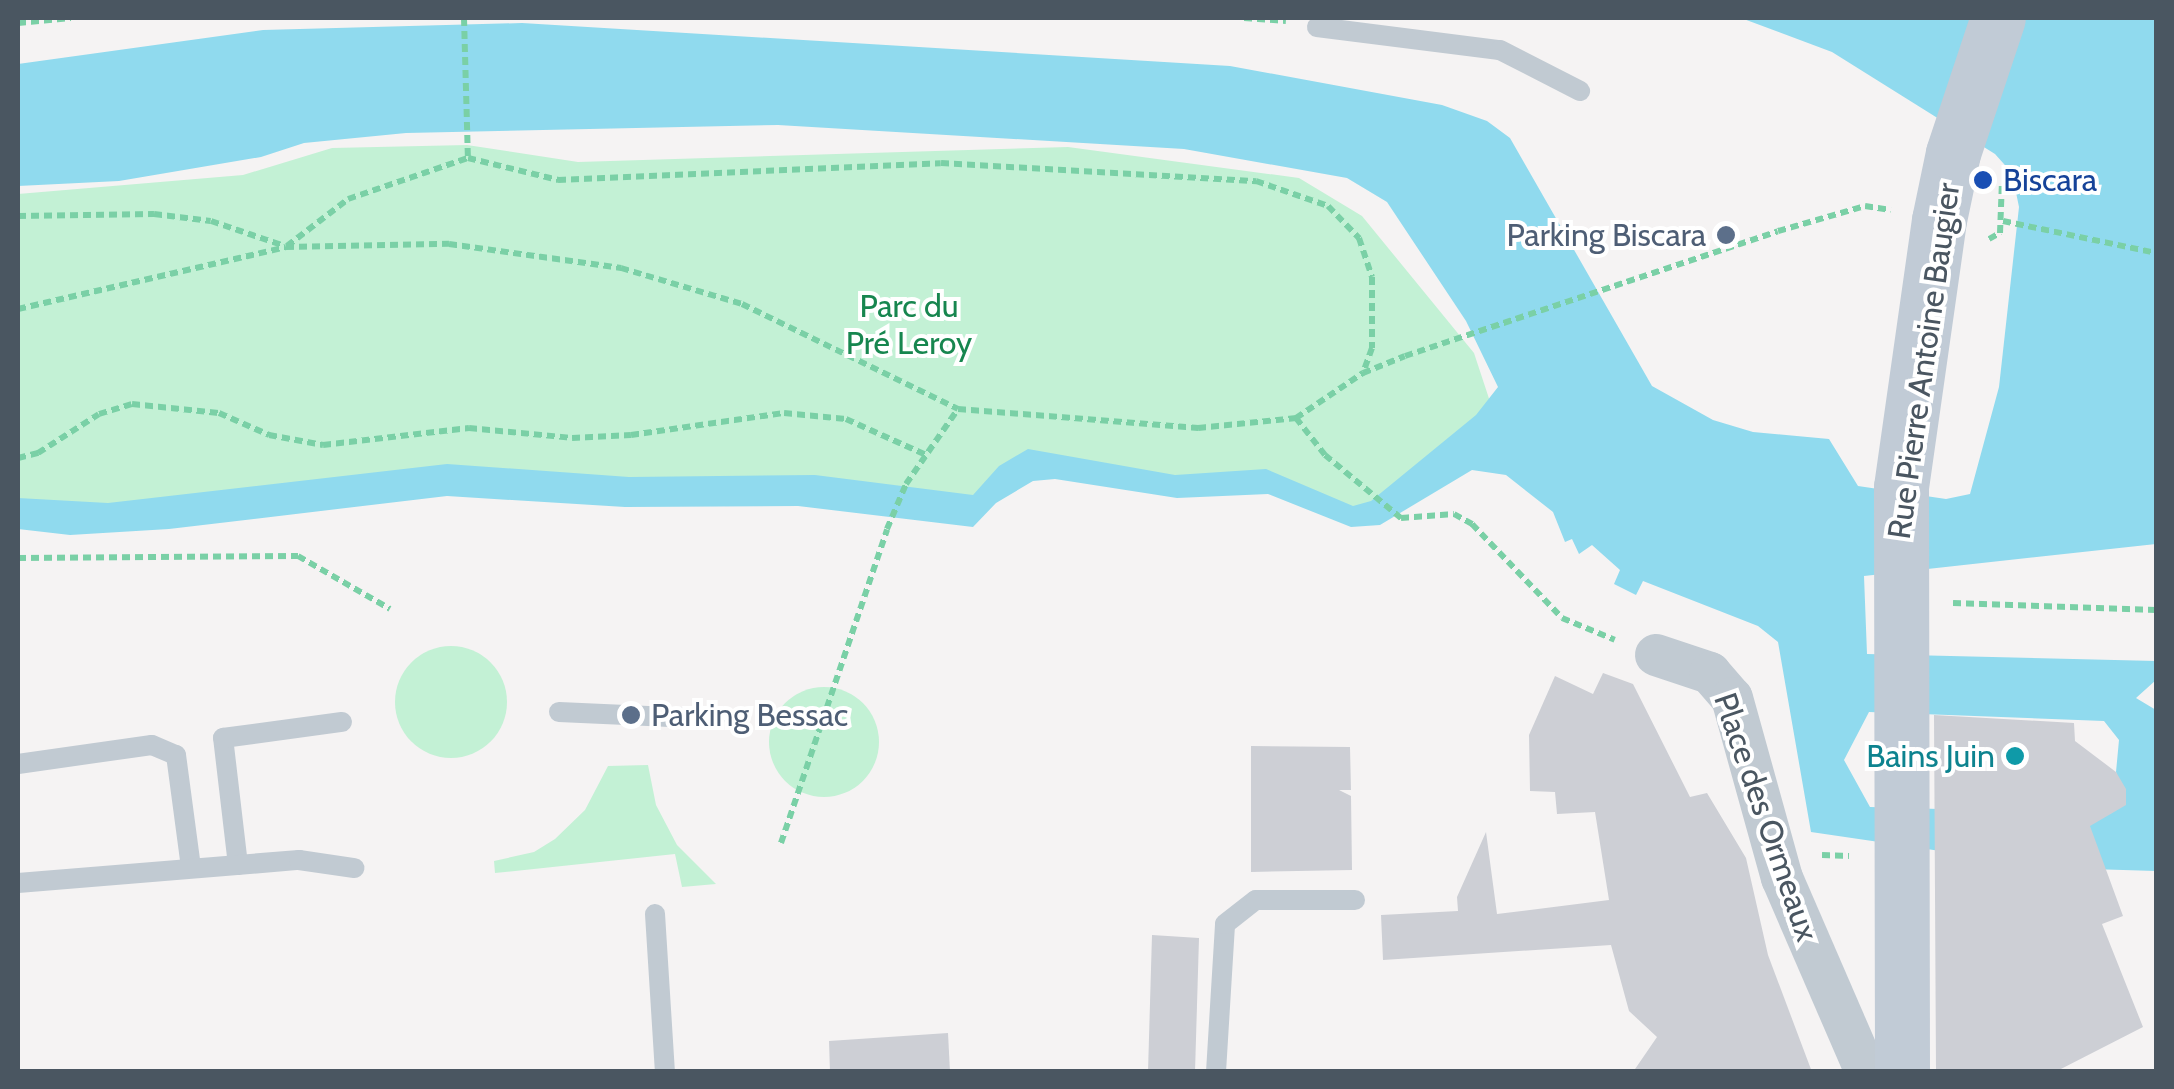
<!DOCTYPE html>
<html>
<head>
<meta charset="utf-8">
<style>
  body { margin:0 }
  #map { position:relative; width:2174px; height:1089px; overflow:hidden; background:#f5f3f3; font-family:Cabin,sans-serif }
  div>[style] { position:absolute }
  .green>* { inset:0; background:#c3f1d5 }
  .round { border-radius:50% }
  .water>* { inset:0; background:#90daee }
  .building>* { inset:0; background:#cdcfd5 }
  .path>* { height:6px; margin-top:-3px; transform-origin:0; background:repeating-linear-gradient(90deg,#7ad0a6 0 8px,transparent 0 13px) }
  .lane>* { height:20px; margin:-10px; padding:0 10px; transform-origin:10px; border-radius:10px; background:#c1cad2 }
  .street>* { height:42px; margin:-21px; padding:0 21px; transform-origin:21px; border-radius:21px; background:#c1cad2 }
  .secondary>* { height:55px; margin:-27.5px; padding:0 27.5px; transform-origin:27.5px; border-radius:27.5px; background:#c1cbd6 }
  .dots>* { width:28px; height:28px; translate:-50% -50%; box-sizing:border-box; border:5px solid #fff; border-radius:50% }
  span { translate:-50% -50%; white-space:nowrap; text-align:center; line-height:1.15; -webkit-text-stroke:8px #fff; paint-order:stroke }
  .transit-label { font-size:32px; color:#164399 }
  .left { translate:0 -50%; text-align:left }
  .service-label { font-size:32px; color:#4e5e75 }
  .right { translate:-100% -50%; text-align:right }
  .park-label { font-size:32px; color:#17864f }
  .street-label { font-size:32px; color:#4a5661 }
  .culture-label { font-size:32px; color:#0d838f }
  .frame { position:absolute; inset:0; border:20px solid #4a5661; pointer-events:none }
</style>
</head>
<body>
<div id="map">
  <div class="green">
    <div style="clip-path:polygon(467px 145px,578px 162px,1068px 147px,1299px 178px,1362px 216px,1474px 353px,1503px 441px,1372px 515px,1289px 488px,1195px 489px,1026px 457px,971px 506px,628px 481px,92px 512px,18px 506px,18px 194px,243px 175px,332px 148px)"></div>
    <div class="round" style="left:395px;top:646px;width:112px;height:112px"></div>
    <div class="round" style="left:769px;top:687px;width:110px;height:110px"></div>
    <div style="clip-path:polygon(648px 765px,656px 805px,677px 845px,716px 884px,682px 887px,675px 854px,495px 873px,494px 861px,534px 852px,555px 839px,585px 810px,608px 766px)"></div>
  </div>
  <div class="water">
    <div style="clip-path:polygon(evenodd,1741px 18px,2156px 18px,2156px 544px,1864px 576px,1867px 654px,2156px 661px,2156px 680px,2136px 698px,2156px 710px,2156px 871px,2057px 868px,1811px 832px,1778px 642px,1758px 626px,1643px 581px,1636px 595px,1614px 584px,1620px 570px,1592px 545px,1579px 554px,1572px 539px,1565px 542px,1553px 512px,1506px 475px,1472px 470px,1380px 525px,1351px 527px,1268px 494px,1177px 498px,1055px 479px,1033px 481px,996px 503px,973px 527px,798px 506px,625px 507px,447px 496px,169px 529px,70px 535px,18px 529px,18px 498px,108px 503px,447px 464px,629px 477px,815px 475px,973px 495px,999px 466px,1028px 449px,1175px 475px,1266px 469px,1353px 506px,1371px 501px,1476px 415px,1498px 387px,1466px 321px,1387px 202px,1347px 178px,1184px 149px,778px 125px,406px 133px,304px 143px,261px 157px,119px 181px,18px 186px,18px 64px,263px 30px,522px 23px,1230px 66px,1442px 105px,1487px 121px,1510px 138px,1652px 386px,1713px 420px,1753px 432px,1829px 439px,1858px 486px,1946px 499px,1970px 494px,1999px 387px,2019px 207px,2012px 173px,1995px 154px,1832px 52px,1741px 18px,1869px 712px,2104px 721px,2119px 740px,2116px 772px,2125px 803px,2110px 814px,1870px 807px,1844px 760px,1869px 712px)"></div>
  </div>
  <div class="building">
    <div style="clip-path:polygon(1603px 673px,1633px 684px,1690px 797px,1707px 793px,1746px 858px,1768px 955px,1812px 1072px,1633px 1072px,1657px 1037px,1629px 1011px,1611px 945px,1383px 960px,1381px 915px,1458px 911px,1457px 897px,1486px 832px,1497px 914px,1609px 900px,1595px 812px,1557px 814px,1555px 792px,1530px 791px,1529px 735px,1555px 676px,1593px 694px)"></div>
    <div style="clip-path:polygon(1934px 715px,2074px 723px,2075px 741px,2116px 772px,2126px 789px,2126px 805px,2090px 826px,2123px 916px,2102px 924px,2143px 1027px,2055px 1072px,1936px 1072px)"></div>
    <div style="clip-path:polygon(1251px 746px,1350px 747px,1351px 790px,1339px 790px,1351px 796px,1352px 870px,1251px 872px)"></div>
    <div style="clip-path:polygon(1152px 935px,1199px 938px,1195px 1072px,1148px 1072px)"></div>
    <div style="clip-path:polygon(948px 1033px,950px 1072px,830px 1072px,829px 1041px)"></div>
  </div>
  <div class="path">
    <div style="left:464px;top:18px;width:140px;rotate:88.4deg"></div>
    <div style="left:1244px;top:18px;width:42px;rotate:4.1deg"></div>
    <div style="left:18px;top:23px;width:53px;rotate:-5.4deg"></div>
    <div style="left:18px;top:216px;width:136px;rotate:-0.8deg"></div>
    <div style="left:154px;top:214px;width:57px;rotate:7deg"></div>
    <div style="left:211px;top:221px;width:78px;rotate:18.7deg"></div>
    <div style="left:2003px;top:221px;width:156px;rotate:11.8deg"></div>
    <div style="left:1989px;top:239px;width:13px;rotate:-29deg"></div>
    <div style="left:2000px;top:233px;width:52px;rotate:-87.8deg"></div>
    <div style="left:287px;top:246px;width:77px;rotate:-37.6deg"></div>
    <div style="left:348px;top:199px;width:127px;rotate:-18.9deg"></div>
    <div style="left:468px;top:158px;width:93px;rotate:13.7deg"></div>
    <div style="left:558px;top:180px;width:383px;rotate:-2.5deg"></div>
    <div style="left:941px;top:163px;width:316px;rotate:3.3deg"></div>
    <div style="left:1256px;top:181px;width:76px;rotate:19.1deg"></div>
    <div style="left:1328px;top:206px;width:45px;rotate:45.9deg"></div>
    <div style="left:1359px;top:238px;width:41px;rotate:71.6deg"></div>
    <div style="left:1372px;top:277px;width:71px;rotate:90deg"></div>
    <div style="left:1372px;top:348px;width:27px;rotate:110deg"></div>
    <div style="left:18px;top:309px;width:275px;rotate:-13deg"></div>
    <div style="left:286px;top:247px;width:163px;rotate:-1.1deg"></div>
    <div style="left:449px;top:244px;width:174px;rotate:7.9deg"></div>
    <div style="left:621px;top:268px;width:126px;rotate:16.6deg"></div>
    <div style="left:742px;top:304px;width:240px;rotate:25.9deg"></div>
    <div style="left:958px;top:409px;width:241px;rotate:4.5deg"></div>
    <div style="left:1198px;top:428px;width:99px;rotate:-5.8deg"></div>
    <div style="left:1296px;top:418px;width:81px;rotate:-33.9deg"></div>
    <div style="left:1363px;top:373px;width:45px;rotate:-22deg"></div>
    <div style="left:1405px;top:356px;width:393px;rotate:-18.5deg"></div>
    <div style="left:1778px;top:231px;width:91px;rotate:-16deg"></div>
    <div style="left:1865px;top:206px;width:26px;rotate:9deg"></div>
    <div style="left:1296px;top:418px;width:47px;rotate:51.9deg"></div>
    <div style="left:1325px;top:455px;width:99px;rotate:39.7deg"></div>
    <div style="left:1401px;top:518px;width:53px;rotate:-4.3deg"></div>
    <div style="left:1454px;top:514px;width:21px;rotate:29deg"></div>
    <div style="left:1472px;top:524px;width:130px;rotate:46.2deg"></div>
    <div style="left:1562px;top:618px;width:57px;rotate:22.5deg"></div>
    <div style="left:18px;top:458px;width:21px;rotate:-14deg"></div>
    <div style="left:38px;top:453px;width:72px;rotate:-32.6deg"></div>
    <div style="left:99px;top:414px;width:34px;rotate:-17deg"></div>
    <div style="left:132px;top:404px;width:87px;rotate:5.9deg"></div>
    <div style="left:219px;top:413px;width:55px;rotate:23.7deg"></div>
    <div style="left:269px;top:435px;width:55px;rotate:10.5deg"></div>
    <div style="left:323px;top:445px;width:147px;rotate:-6.6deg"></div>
    <div style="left:469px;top:428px;width:103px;rotate:5.5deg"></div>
    <div style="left:572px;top:438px;width:59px;rotate:-2.9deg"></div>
    <div style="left:631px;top:435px;width:155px;rotate:-8.2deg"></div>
    <div style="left:784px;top:413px;width:62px;rotate:5.5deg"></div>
    <div style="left:846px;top:419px;width:88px;rotate:24.2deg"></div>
    <div style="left:18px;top:558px;width:280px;rotate:-0.4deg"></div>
    <div style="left:298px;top:556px;width:106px;rotate:29.9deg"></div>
    <div style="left:1953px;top:603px;width:203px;rotate:2deg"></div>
    <div style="left:781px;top:843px;width:331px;rotate:-71.3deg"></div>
    <div style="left:887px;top:529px;width:49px;rotate:-67.1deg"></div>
    <div style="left:906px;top:484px;width:91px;rotate:-55.3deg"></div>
    <div style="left:1822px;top:855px;width:27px;rotate:2deg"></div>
  </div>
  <div class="lane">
    <div style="left:1317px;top:27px;width:184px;rotate:7.2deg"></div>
    <div style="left:1500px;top:50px;width:90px;rotate:27.1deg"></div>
    <div style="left:559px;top:712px;width:156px;rotate:2.6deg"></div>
    <div style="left:18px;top:764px;width:135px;rotate:-8.1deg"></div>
    <div style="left:152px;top:745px;width:26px;rotate:23deg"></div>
    <div style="left:176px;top:755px;width:114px;rotate:82.4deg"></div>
    <div style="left:238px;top:865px;width:128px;rotate:-96.7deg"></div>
    <div style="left:223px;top:738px;width:120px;rotate:-7.7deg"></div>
    <div style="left:18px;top:883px;width:282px;rotate:-4.7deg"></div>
    <div style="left:299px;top:860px;width:56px;rotate:8.3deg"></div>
    <div style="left:655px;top:914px;width:158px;rotate:86.4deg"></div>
    <div style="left:1216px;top:1072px;width:148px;rotate:-86.5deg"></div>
    <div style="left:1225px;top:924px;width:39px;rotate:-38deg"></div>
    <div style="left:1256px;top:900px;width:99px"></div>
  </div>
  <div class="street">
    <div style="left:1656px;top:655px;width:57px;rotate:18.4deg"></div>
    <div style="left:1710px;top:673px;width:33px;rotate:49deg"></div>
    <div style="left:1732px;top:698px;width:187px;rotate:74.5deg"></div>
    <div style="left:1782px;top:878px;width:211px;rotate:66.6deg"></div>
  </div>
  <div class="secondary">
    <div style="left:1902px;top:1072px;width:585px;rotate:-90.1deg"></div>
    <div style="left:1901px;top:487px;width:270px;rotate:-81.9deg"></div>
    <div style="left:1939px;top:220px;width:68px;rotate:-78.2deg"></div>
    <div style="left:1953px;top:153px;width:142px;rotate:-71.6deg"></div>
  </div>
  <div class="dots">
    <div style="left:1983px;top:180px;background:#1a4fb4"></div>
    <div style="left:1726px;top:235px;background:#5c6f8a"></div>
    <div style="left:631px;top:715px;background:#5c6f8a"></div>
    <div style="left:2015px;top:756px;background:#0f9aa8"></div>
  </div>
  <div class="transit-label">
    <span class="left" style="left:2003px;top:180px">Biscara</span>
  </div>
  <div class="service-label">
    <span class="right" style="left:1706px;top:235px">Parking Biscara</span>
    <span class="left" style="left:651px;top:715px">Parking Bessac</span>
  </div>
  <div class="park-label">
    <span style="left:909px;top:325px">Parc du<br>Pré Leroy</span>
  </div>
  <div class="street-label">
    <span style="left:1924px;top:361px;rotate:-82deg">Rue Pierre Antoine Baugier</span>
    <span style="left:1766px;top:817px;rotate:71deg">Place des Ormeaux</span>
  </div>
  <div class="culture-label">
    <span class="right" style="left:1995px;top:756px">Bains Juin</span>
  </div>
  <div class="frame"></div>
</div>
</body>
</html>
